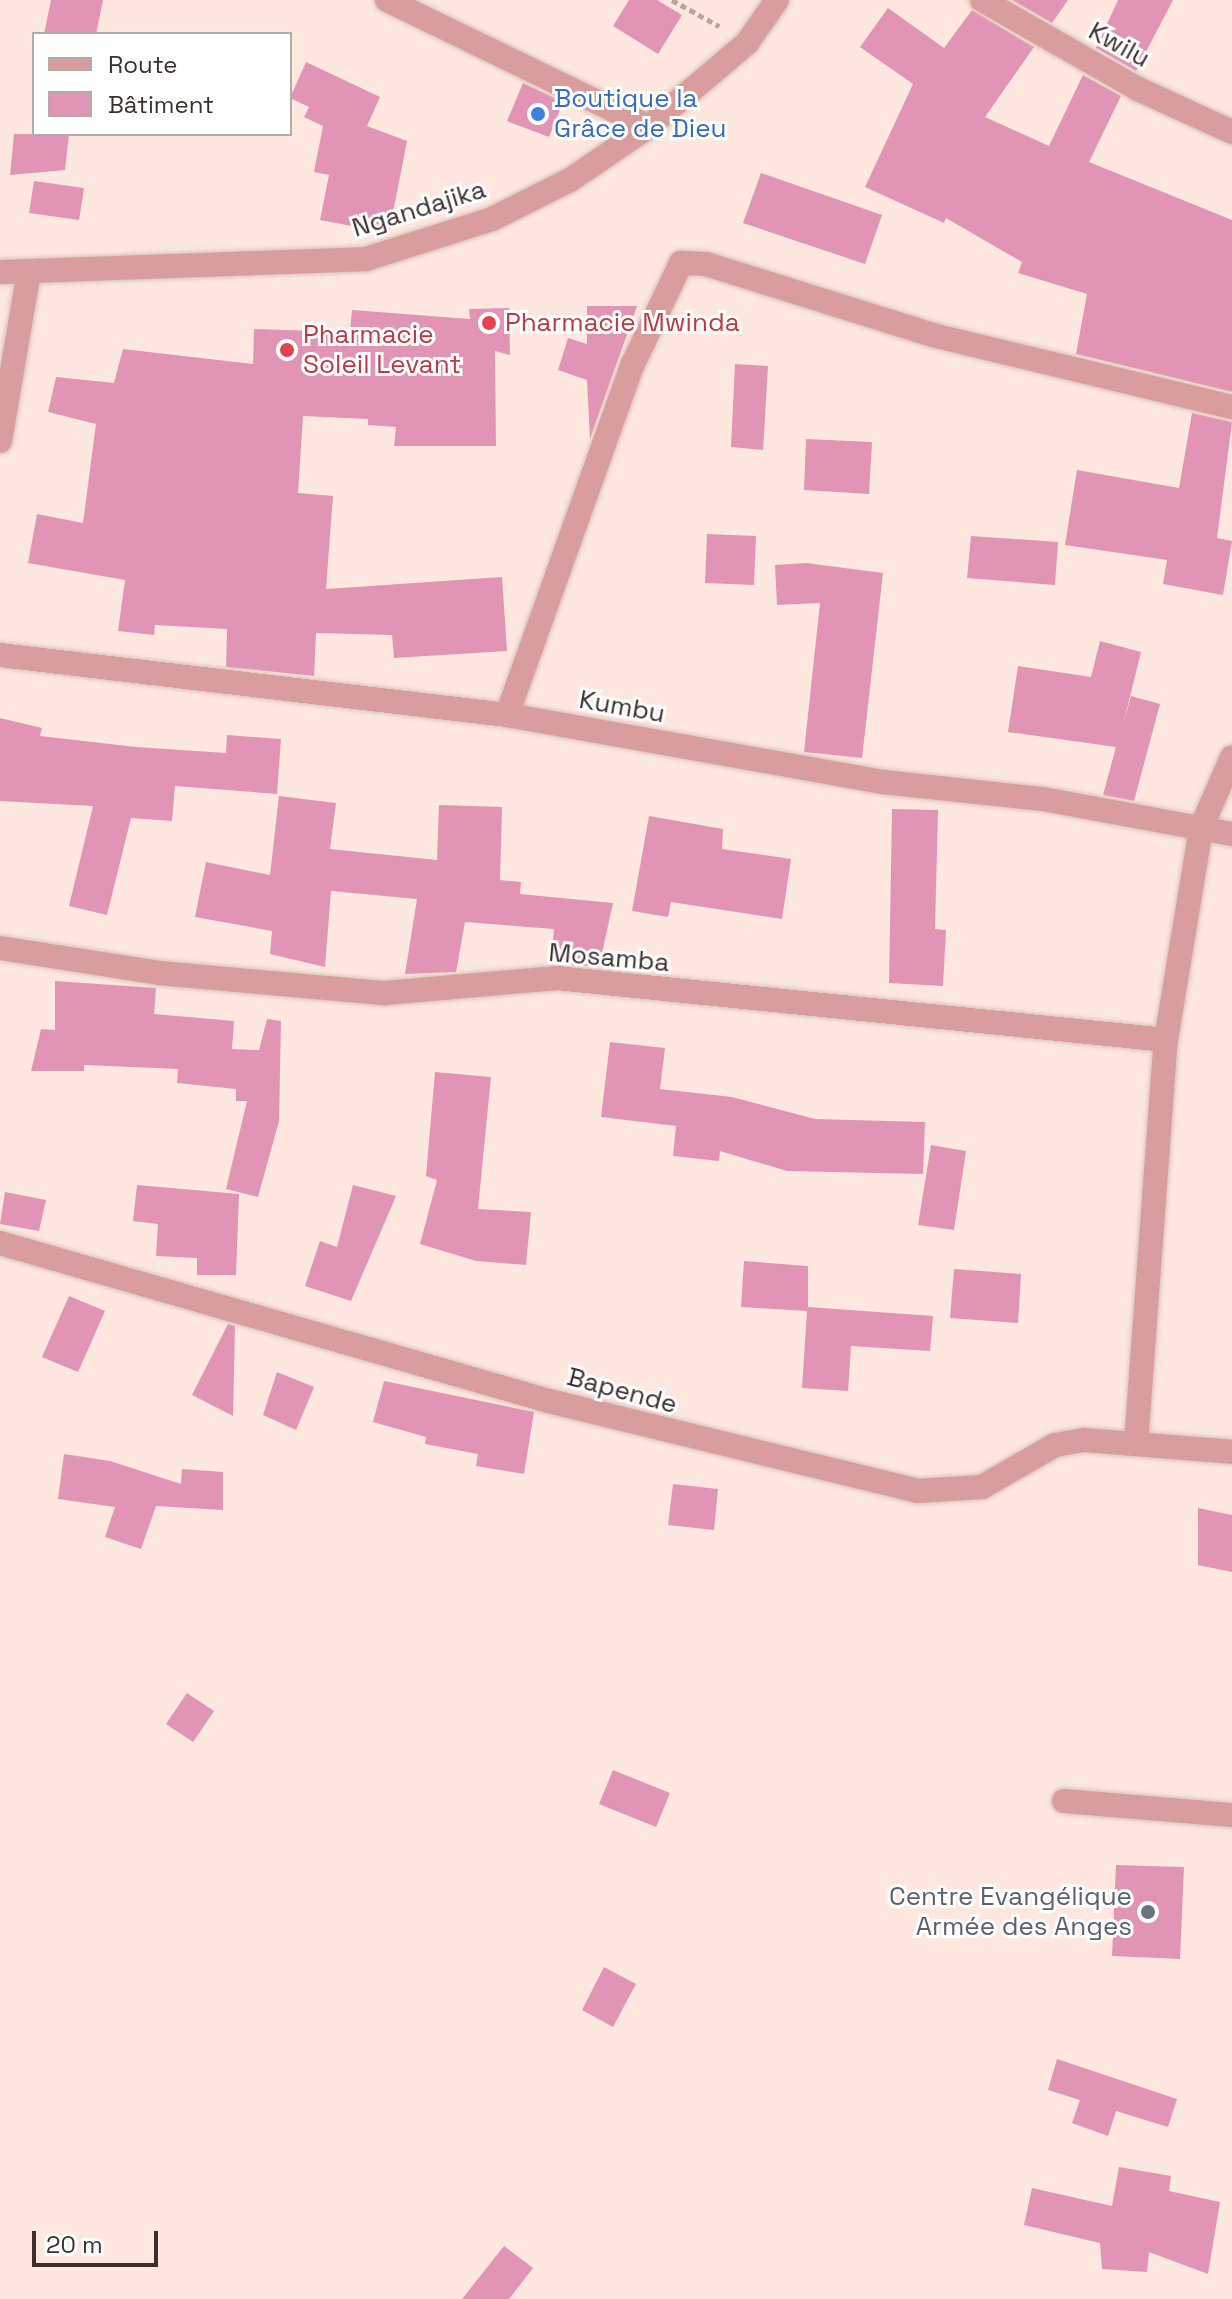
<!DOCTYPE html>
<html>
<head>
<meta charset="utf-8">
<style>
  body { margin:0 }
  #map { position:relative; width:1232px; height:2299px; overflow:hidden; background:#fee7de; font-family:"Space Grotesk",sans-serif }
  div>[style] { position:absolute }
  .building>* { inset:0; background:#e294b4 }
  .path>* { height:5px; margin-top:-2.5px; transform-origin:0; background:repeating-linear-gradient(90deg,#b8a59e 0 6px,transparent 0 10px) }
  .roads { filter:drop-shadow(0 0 2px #d7c2ba) drop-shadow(0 0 2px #d7c2ba) }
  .minor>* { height:24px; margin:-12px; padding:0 12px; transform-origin:12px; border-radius:12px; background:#d99d9e }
  .dots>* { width:22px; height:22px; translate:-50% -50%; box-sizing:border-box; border:4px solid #fff; border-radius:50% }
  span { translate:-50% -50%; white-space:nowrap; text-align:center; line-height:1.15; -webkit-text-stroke:6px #fff; paint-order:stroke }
  .street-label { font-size:26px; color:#3b302b }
  .shop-label { font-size:26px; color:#366cbe }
  .left { translate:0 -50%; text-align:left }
  .health-label { font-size:26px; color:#be3a42 }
  .worship-label { font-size:26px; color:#5b616d }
  .right { translate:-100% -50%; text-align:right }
  .legend { position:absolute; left:32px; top:32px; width:260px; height:104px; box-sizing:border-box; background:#fff; border:2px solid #b1acaa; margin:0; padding:10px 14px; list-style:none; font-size:24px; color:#3b302b }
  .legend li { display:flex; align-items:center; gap:16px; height:40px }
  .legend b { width:40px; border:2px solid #b1acaa }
  .scale { position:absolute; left:32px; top:2231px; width:126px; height:36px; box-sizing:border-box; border:4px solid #3b302b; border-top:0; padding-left:10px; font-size:24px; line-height:28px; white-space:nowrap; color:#3b302b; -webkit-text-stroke:6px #fff; paint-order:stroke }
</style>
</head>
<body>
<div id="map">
  <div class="building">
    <div style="clip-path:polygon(51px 0,103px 0,96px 34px,44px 34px)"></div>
    <div style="clip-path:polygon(629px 0,657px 0,682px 15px,658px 54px,613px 26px)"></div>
    <div style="clip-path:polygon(1012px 0,1068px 0,1052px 23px)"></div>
    <div style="clip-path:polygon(1118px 0,1173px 0,1136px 71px,1096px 48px)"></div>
    <div style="clip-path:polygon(888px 8px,944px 48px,972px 10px,1034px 47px,985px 117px,1049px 146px,1083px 75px,1121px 96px,1089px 162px,1232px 220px,1232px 392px,1076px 354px,1087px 294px,1018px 273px,1022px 262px,946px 218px,944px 223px,865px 187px,913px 84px,860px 47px)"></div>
    <div style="clip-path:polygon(306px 62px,380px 97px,367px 126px,407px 141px,389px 233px,320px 220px,329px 175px,314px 172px,323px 126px,304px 117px,309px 107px,290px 98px)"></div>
    <div style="clip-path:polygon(523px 83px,563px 102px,549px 137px,507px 121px)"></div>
    <div style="clip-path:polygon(14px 134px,69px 134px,65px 170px,10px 175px)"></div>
    <div style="clip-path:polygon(761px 173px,882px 215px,865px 264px,743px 223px)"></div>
    <div style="clip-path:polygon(34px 181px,84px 188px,79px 220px,29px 213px)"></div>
    <div style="clip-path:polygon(587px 306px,637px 306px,590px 439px,587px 380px,558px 370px,568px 338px,587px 344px)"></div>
    <div style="clip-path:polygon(509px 308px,510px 355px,495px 351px,496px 446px,394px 446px,396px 427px,368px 425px,368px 419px,303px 416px,298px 493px,333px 496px,326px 589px,502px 577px,507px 651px,394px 658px,392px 635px,316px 633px,314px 676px,226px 667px,227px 629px,155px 625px,154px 635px,118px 631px,125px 580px,28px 563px,37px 514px,83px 523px,96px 424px,48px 412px,56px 377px,114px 383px,123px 349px,253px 364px,254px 329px,350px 332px,352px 310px,470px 319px,469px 309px)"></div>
    <div style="clip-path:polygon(735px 364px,768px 366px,763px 450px,731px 447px)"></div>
    <div style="clip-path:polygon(1192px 413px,1232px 422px,1217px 538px,1232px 541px,1223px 595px,1163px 584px,1167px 560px,1065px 545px,1077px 470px,1179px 488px)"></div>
    <div style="clip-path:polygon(806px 439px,872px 442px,869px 494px,804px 490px)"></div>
    <div style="clip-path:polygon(707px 534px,756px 536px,754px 585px,705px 583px)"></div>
    <div style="clip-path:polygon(971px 536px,1058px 542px,1055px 585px,967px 578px)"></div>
    <div style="clip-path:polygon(806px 563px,883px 573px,862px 758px,804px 752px,820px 603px,777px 605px,775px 565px)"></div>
    <div style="clip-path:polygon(1100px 641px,1141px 652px,1123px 725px,1131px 696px,1160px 704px,1134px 801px,1103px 795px,1116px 747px,1008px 732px,1018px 666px,1091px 677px)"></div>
    <div style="clip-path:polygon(0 718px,42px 728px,40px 736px,136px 747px,226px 753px,227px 735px,281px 739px,277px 794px,175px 786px,172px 821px,131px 818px,107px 915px,69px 906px,93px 806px,0 801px)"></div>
    <div style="clip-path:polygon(279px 796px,336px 803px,330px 849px,437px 860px,439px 805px,502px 807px,500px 880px,521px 882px,520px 894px,613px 903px,599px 967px,551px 963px,554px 929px,465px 922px,456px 972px,405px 974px,417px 899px,331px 891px,325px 967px,270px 954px,272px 931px,195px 917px,206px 862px,270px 875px)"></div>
    <div style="clip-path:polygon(892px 809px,938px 810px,935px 929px,946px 930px,943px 986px,889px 983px)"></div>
    <div style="clip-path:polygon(649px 816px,723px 829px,722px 849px,791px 859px,782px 919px,671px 902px,668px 917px,632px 911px)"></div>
    <div style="clip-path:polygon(55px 981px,156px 988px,154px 1014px,234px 1021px,232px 1049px,259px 1050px,267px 1019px,281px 1021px,279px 1121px,258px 1197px,226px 1189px,247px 1101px,236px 1101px,236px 1089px,177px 1083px,178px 1069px,84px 1065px,84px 1071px,31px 1071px,41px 1029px,55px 1030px)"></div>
    <div style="clip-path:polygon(610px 1042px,665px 1048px,660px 1089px,732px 1097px,815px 1119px,925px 1122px,923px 1174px,787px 1171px,720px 1151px,719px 1161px,673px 1156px,676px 1126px,601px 1117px)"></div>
    <div style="clip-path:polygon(435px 1072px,491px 1077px,478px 1209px,531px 1212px,526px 1265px,476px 1261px,420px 1244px,437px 1180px,426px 1176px)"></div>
    <div style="clip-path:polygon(931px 1145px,966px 1151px,954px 1230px,918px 1225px)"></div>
    <div style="clip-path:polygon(137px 1185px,239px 1194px,236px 1275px,197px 1275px,197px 1258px,156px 1256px,158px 1224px,133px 1221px)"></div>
    <div style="clip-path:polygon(353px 1185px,396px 1196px,351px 1301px,305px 1286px,320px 1241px,337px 1247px)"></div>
    <div style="clip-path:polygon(5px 1192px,46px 1200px,39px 1231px,0 1224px)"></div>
    <div style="clip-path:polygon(744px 1261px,808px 1266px,808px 1307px,933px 1316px,930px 1351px,851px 1346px,848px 1391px,802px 1388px,807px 1311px,741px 1307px)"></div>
    <div style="clip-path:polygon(954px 1269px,1021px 1274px,1018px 1323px,950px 1318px)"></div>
    <div style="clip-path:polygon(69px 1296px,105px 1311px,78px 1372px,42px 1357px)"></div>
    <div style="clip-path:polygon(228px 1324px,235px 1326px,233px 1416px,192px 1395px)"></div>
    <div style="clip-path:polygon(277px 1372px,314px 1387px,296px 1430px,263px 1415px)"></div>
    <div style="clip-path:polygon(384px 1381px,534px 1412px,524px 1474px,476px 1466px,478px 1454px,425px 1444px,426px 1437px,373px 1422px)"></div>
    <div style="clip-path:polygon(64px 1454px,110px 1461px,181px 1484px,182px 1469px,223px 1472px,223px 1510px,156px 1506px,141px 1549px,105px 1537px,115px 1507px,58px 1499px)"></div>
    <div style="clip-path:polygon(673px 1484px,718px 1489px,714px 1530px,668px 1525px)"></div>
    <div style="clip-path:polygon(1198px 1508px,1232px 1515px,1232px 1572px,1198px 1565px)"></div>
    <div style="clip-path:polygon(187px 1693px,214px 1711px,193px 1742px,166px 1724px)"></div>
    <div style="clip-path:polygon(613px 1770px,670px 1793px,656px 1827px,599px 1804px)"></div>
    <div style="clip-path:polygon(1116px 1865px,1184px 1867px,1180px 1959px,1112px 1956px)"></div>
    <div style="clip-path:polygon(604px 1967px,636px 1984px,613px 2027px,582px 2010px)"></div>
    <div style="clip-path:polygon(1057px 2059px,1177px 2099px,1168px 2127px,1116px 2111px,1108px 2136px,1072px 2123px,1080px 2100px,1048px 2090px)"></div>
    <div style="clip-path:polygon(1119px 2167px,1171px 2176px,1169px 2191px,1220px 2202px,1208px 2274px,1149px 2252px,1147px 2272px,1102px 2269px,1100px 2243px,1024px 2225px,1032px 2188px,1112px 2206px)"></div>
    <div style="clip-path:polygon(504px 2246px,533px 2268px,509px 2299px,462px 2299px)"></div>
  </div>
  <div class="path">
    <div style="left:672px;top:0;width:54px;rotate:29deg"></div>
  </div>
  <div class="roads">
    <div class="minor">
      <div style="left:387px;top:0;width:290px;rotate:25.9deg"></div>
      <div style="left:982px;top:0;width:180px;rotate:29.7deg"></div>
      <div style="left:1138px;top:89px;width:103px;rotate:24.6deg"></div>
      <div style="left:0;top:272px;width:366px;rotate:-2deg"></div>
      <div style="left:366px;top:259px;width:132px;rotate:-17.6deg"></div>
      <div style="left:492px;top:219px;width:87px;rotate:-26.6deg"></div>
      <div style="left:570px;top:180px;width:94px;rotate:-34.2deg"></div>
      <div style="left:648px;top:127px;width:130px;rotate:-40.3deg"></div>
      <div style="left:747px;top:43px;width:52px;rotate:-55.1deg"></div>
      <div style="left:0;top:441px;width:171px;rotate:-80.3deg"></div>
      <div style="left:0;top:655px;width:511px;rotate:6.75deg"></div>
      <div style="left:507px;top:715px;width:382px;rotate:10.1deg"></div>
      <div style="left:883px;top:782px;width:161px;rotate:6.1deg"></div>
      <div style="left:1043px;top:799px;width:192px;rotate:10.5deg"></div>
      <div style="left:507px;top:715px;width:373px;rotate:-70.3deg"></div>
      <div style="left:633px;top:364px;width:112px;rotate:-64.6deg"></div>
      <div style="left:681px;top:263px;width:25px;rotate:2deg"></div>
      <div style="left:706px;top:264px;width:241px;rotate:17.4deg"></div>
      <div style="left:936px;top:336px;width:304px;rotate:13.5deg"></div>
      <div style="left:0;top:948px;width:161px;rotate:8.9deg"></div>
      <div style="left:159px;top:973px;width:227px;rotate:5.1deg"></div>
      <div style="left:385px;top:993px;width:173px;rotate:-5deg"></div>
      <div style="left:557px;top:978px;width:612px;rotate:5.81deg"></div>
      <div style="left:0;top:1243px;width:571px;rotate:16.06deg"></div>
      <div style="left:549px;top:1401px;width:379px;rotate:13.7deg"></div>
      <div style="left:917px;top:1491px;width:65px;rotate:-3.5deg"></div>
      <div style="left:982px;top:1487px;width:84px;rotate:-29.9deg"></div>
      <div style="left:1055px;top:1445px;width:29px;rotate:-10deg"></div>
      <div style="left:1084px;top:1440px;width:148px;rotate:4.6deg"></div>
      <div style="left:1136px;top:1444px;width:405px;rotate:-85.8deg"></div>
      <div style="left:1166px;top:1040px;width:215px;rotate:-80.6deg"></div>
      <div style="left:1201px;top:828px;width:77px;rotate:-66.4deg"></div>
      <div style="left:1064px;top:1801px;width:169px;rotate:4.8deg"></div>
    </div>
  </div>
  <div class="dots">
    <div style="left:538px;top:114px;background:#3f7fe0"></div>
    <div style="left:489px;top:323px;background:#e0444e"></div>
    <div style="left:287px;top:350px;background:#e0444e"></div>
    <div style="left:1148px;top:1912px;background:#6b7280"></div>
  </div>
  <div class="street-label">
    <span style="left:1119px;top:45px;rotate:29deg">Kwilu</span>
    <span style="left:419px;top:209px;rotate:-17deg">Ngandajika</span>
    <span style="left:622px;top:707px;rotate:10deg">Kumbu</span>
    <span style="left:609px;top:958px;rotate:5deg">Mosamba</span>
    <span style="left:622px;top:1391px;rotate:15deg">Bapende</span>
  </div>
  <div class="shop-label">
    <span class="left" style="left:554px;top:114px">Boutique la<br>Grâce de Dieu</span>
  </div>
  <div class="health-label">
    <span class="left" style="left:505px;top:323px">Pharmacie Mwinda</span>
    <span class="left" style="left:303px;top:350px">Pharmacie<br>Soleil Levant</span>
  </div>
  <div class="worship-label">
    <span class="right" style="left:1132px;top:1912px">Centre Evangélique<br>Armée des Anges</span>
  </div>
  <ul class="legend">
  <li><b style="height:10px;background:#d99d9e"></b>Route</li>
  <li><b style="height:22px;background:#e294b4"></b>Bâtiment</li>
  </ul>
  <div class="scale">20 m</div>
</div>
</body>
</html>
